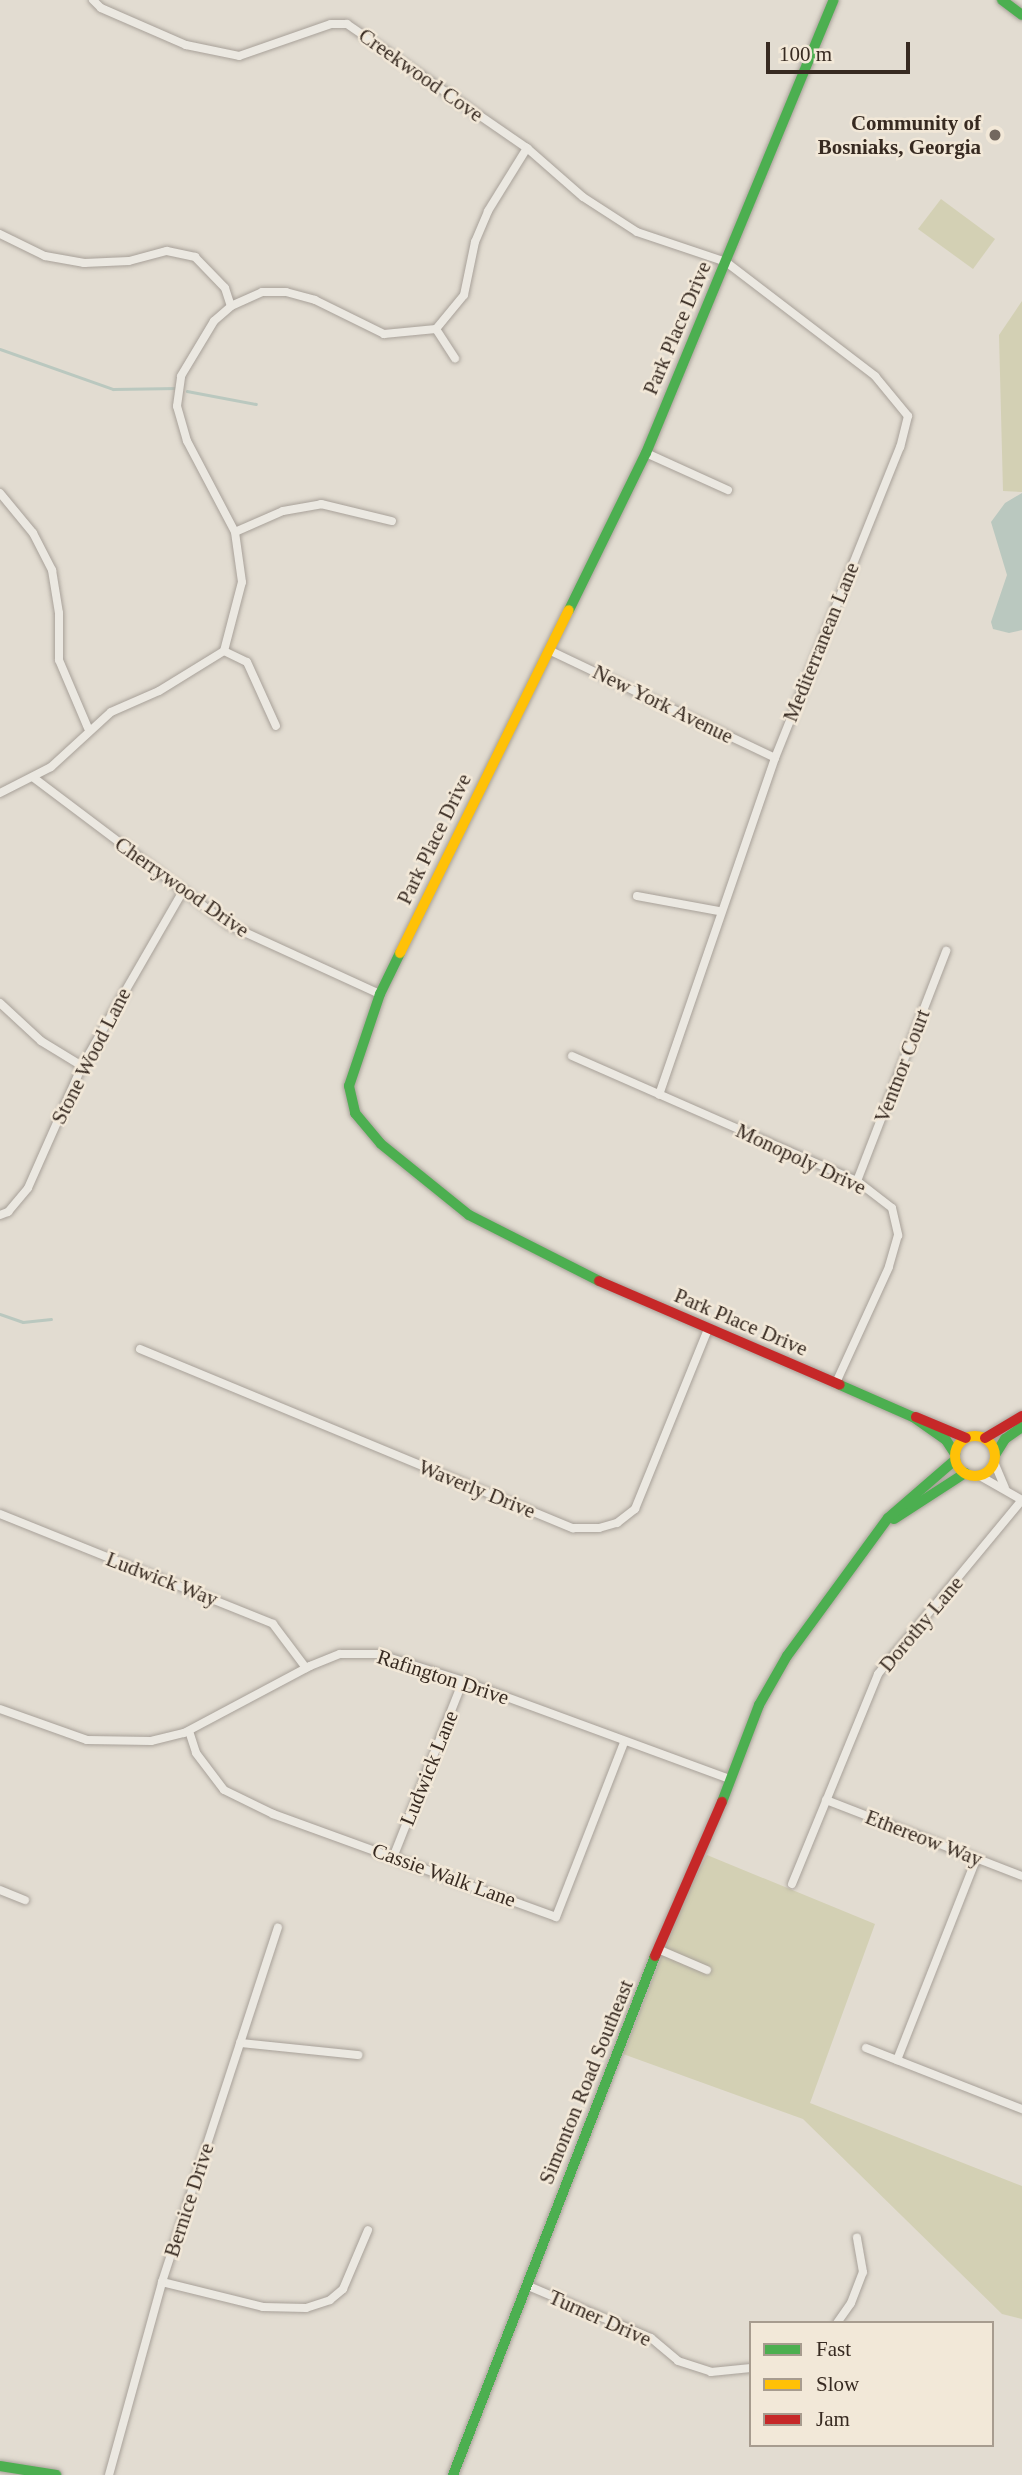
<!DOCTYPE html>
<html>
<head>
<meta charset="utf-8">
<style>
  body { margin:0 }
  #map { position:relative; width:1022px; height:2475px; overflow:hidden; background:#e2dcd1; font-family:Georgia,serif }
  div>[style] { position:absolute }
  .green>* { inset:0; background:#d3d0b4 }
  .water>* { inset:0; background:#bac8bf }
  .stream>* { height:2.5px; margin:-1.25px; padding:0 1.25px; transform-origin:1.25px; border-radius:1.25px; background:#bac8bf }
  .roads { filter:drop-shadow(0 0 2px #a8a199) drop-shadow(0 0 2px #a8a199) }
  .street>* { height:8px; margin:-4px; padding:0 4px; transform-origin:4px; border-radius:4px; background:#ebe8e1 }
  .fast>* { height:10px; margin:-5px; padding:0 5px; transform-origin:5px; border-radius:5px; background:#4caf50 }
  .slow>* { height:10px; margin:-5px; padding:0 5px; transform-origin:5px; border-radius:5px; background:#ffc107 }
  .slow>.ring { margin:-5px; padding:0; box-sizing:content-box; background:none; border:10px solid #ffc107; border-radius:50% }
  .jam>* { height:10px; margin:-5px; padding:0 5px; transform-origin:5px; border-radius:5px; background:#c62828 }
  .dots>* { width:19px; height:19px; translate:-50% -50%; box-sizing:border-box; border:4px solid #f2e8d8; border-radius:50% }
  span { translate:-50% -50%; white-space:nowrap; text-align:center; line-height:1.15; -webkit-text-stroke:5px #f2e8d8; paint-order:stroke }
  .street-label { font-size:21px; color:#372a21 }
  .poi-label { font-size:21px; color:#372a21; font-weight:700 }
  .right { translate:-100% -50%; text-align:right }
  .legend { position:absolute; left:749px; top:2321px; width:245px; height:126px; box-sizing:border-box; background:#f2e8d8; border:2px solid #a79c8f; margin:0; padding:9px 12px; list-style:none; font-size:21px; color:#372a21 }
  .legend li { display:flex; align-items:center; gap:14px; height:35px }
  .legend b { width:35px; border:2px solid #a79c8f }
  .scale { position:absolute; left:766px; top:42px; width:144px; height:32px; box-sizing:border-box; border:4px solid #372a21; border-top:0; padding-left:9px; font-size:21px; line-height:24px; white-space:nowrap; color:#372a21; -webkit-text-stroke:5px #f2e8d8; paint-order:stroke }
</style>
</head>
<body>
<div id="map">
  <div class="green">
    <div style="clip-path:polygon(941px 199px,995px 239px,973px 269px,918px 229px)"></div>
    <div style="clip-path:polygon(1022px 301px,1022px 492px,1003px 491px,999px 335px)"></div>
    <div style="clip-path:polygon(707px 1855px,875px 1924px,810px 2103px,1022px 2186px,1022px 2319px,1002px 2314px,803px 2119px,623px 2054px,687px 1892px)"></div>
  </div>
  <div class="water">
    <div style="clip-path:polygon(1022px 493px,1022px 630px,1009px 633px,993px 629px,991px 622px,1007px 575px,991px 522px,1005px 503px)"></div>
  </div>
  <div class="stream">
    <div style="left:0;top:349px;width:120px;rotate:19.5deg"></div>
    <div style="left:113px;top:389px;width:65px;rotate:-0.9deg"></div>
    <div style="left:187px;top:391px;width:70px;rotate:10.7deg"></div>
    <div style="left:0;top:1314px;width:24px;rotate:19deg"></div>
    <div style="left:23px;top:1322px;width:28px;rotate:-6deg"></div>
  </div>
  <div class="roads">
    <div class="street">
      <div style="left:93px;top:0;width:11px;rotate:45deg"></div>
      <div style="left:101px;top:8px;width:93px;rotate:23.5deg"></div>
      <div style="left:186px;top:45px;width:54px;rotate:11.7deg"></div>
      <div style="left:239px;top:56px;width:97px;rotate:-19.2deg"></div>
      <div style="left:331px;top:24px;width:16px"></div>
      <div style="left:347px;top:24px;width:219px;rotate:34.6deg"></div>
      <div style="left:527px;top:148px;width:74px;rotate:41.2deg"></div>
      <div style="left:583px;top:197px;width:64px;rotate:32.9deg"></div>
      <div style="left:637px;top:232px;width:94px;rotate:18.6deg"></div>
      <div style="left:726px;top:262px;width:188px;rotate:37.4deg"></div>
      <div style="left:875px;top:376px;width:52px;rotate:50.5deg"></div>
      <div style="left:908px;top:416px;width:32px;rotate:104deg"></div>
      <div style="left:900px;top:447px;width:335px;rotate:111.9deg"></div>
      <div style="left:775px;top:758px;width:356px;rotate:109deg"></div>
      <div style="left:0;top:234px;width:50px;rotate:26.1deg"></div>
      <div style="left:45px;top:256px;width:40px;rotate:10deg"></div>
      <div style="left:84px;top:263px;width:45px;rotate:-2.5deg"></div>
      <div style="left:129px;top:261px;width:39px;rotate:-15deg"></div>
      <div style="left:167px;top:251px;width:29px;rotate:12deg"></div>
      <div style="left:195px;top:257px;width:43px;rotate:45.9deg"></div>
      <div style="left:225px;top:288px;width:19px;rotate:72deg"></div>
      <div style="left:436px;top:329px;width:35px;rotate:57deg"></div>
      <div style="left:646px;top:453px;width:90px;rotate:24.3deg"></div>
      <div style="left:0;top:493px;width:52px;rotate:50.5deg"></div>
      <div style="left:33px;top:533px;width:42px;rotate:62.8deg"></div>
      <div style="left:52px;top:570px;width:44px;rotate:80.8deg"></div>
      <div style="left:59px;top:613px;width:47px;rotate:90deg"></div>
      <div style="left:59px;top:660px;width:74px;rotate:66.9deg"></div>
      <div style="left:235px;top:532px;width:52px;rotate:-23.6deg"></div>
      <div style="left:283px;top:511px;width:39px;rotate:-10deg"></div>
      <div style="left:321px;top:504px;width:73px;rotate:13.5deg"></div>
      <div style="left:224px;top:651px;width:25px;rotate:26deg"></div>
      <div style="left:247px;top:662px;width:70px;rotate:65.6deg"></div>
      <div style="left:551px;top:651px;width:248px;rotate:25.5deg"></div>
      <div style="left:34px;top:778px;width:244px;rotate:37deg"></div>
      <div style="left:229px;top:925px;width:166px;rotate:24.6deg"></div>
      <div style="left:0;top:793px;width:57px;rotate:-27deg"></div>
      <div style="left:51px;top:767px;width:81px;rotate:-42.5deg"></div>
      <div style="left:111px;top:712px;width:52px;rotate:-23.6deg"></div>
      <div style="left:159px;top:691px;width:76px;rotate:-31.6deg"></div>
      <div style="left:224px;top:651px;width:71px;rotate:-75.4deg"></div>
      <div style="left:242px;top:582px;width:50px;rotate:-98deg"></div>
      <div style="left:235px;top:532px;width:103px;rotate:-117.8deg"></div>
      <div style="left:187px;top:441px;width:36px;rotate:-106deg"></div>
      <div style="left:177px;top:406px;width:30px;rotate:-82deg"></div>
      <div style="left:181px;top:376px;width:64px;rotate:-59deg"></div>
      <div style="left:214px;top:321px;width:23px;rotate:-41deg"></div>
      <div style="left:231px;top:306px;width:34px;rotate:-24deg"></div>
      <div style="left:262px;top:292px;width:24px"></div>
      <div style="left:286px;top:292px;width:30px;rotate:15deg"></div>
      <div style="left:315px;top:300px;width:77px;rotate:26.2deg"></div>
      <div style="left:384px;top:334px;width:52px;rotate:-5.5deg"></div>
      <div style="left:436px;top:329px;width:44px;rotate:-50.5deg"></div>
      <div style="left:464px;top:295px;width:54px;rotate:-78.3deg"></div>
      <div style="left:475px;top:242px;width:34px;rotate:-67deg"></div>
      <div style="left:488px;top:211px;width:74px;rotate:-58.2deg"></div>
      <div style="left:637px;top:896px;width:83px;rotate:10.4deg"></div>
      <div style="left:0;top:1003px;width:56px;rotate:42.8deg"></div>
      <div style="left:41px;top:1041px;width:48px;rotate:31.4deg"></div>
      <div style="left:572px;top:1056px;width:311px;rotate:23.7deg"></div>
      <div style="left:857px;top:1181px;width:44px;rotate:37.6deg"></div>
      <div style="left:892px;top:1208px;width:28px;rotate:77deg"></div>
      <div style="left:898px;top:1235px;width:33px;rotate:106deg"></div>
      <div style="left:889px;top:1267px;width:128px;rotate:114.6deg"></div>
      <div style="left:857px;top:1181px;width:247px;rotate:-68.8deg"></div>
      <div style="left:0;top:1215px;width:9px;rotate:-21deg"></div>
      <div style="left:8px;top:1212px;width:31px;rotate:-50deg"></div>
      <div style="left:28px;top:1188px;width:133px;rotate:-66.1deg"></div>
      <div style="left:82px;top:1066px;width:200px;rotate:-60deg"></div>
      <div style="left:140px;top:1349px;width:469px;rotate:22.5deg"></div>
      <div style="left:573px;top:1528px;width:26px"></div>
      <div style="left:599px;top:1528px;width:19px;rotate:-16deg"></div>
      <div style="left:617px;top:1523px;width:23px;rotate:-38deg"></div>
      <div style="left:635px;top:1509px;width:194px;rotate:-67.9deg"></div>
      <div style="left:994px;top:1462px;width:28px;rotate:67deg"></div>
      <div style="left:0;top:1514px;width:294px;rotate:21.9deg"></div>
      <div style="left:273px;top:1624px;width:55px;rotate:53.1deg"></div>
      <div style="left:0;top:1709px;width:92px;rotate:19.6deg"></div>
      <div style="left:87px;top:1740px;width:64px;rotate:0.9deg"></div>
      <div style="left:151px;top:1741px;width:34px;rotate:-14deg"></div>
      <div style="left:184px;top:1733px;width:143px;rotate:-28deg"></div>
      <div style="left:310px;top:1666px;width:32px;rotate:-22deg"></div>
      <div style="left:340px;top:1654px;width:38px"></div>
      <div style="left:378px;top:1654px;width:89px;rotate:17.6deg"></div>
      <div style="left:463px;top:1681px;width:284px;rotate:20.2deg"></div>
      <div style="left:189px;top:1731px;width:23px;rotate:72deg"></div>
      <div style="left:196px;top:1753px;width:46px;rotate:52.9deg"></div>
      <div style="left:224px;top:1790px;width:55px;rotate:26.1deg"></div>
      <div style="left:273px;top:1814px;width:301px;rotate:20deg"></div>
      <div style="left:556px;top:1917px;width:187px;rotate:-68.7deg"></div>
      <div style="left:826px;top:1800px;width:210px;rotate:21.2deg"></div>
      <div style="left:394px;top:1855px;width:187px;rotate:-68.4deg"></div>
      <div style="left:792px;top:1884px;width:227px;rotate:-67.7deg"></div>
      <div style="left:878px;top:1674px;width:226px;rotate:-50.4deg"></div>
      <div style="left:1022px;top:1500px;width:48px;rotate:-150.3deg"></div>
      <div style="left:0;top:1890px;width:27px;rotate:22deg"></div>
      <div style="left:660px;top:1950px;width:51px;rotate:23.1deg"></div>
      <div style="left:240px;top:2043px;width:119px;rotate:5.8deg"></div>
      <div style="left:866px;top:2048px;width:168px;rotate:21.4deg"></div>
      <div style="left:897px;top:2060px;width:216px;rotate:-68.5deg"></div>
      <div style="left:162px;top:2282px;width:104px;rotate:13.9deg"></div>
      <div style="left:263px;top:2307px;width:43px;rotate:1.3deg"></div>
      <div style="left:306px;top:2308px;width:25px;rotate:-18deg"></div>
      <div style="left:330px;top:2300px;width:17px;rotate:-40deg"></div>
      <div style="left:343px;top:2289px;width:64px;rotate:-67deg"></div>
      <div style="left:526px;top:2285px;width:136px;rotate:23deg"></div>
      <div style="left:651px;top:2338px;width:35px;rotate:40deg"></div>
      <div style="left:678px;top:2361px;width:35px;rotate:18deg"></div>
      <div style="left:711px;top:2372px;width:40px;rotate:-5.7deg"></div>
      <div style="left:837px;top:2323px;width:24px;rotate:-55deg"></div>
      <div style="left:851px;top:2303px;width:33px;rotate:-69deg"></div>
      <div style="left:863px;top:2272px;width:35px;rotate:-100deg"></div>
      <div style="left:109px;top:2475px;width:200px;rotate:-74.6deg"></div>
      <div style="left:162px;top:2282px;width:373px;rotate:-71.9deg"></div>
    </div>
    <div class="fast">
      <div style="left:1002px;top:0;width:25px;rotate:37deg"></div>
      <div style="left:569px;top:610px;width:175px;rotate:-63.9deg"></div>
      <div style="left:646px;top:453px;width:490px;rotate:-67.5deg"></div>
      <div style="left:400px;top:953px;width:46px;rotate:116deg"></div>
      <div style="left:380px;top:994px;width:97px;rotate:108.6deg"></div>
      <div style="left:349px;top:1086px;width:28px;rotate:77deg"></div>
      <div style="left:355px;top:1113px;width:40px;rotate:50deg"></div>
      <div style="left:381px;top:1144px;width:113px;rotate:38.9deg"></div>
      <div style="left:469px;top:1215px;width:146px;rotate:26.9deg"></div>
      <div style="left:840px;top:1385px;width:80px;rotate:23.7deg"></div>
      <div style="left:913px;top:1417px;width:40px;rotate:34.9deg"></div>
      <div style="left:946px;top:1440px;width:17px;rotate:57deg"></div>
      <div style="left:995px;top:1455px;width:19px;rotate:-58deg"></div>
      <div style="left:1005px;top:1439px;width:21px;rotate:-35deg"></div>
      <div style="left:894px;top:1519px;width:85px;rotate:-32.9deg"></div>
      <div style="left:722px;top:1802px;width:104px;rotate:-69.1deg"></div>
      <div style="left:759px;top:1705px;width:56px;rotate:-60.3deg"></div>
      <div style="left:787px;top:1656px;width:171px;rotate:-53.8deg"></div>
      <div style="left:888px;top:1518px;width:89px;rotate:-40.9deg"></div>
      <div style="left:0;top:2466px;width:57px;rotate:9.1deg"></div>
      <div style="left:453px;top:2475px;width:557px;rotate:-68.73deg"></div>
    </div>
    <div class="slow">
      <div style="left:400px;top:953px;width:382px;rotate:-63.8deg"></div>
      <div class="ring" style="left:955px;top:1436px;width:30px;height:30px"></div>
    </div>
    <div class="jam">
      <div style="left:599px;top:1281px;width:262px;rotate:23.3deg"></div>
      <div style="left:916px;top:1417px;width:54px;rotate:22.8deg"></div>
      <div style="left:985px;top:1438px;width:43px;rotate:-30.7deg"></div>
      <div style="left:655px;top:1956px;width:168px;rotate:-66.5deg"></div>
    </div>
  </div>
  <div class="dots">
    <div style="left:995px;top:135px;background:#73685f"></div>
  </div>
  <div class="street-label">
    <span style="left:421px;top:75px;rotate:35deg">Creekwood Cove</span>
    <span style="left:677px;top:328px;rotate:-67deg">Park Place Drive</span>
    <span style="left:821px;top:642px;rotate:-68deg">Mediterranean Lane</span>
    <span style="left:663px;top:704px;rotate:26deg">New York Avenue</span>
    <span style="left:434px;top:839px;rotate:-64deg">Park Place Drive</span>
    <span style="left:182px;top:887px;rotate:35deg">Cherrywood Drive</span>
    <span style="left:91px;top:1056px;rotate:-63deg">Stone Wood Lane</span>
    <span style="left:902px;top:1066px;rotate:-69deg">Ventnor Court</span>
    <span style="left:801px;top:1159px;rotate:25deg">Monopoly Drive</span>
    <span style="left:741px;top:1322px;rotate:23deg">Park Place Drive</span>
    <span style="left:477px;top:1489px;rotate:22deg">Waverly Drive</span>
    <span style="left:162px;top:1579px;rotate:21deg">Ludwick Way</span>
    <span style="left:921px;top:1624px;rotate:-50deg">Dorothy Lane</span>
    <span style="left:443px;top:1677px;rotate:18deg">Rafington Drive</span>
    <span style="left:429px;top:1768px;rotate:-68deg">Ludwick Lane</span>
    <span style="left:924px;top:1838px;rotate:21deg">Ethereow Way</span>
    <span style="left:444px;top:1875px;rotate:20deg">Cassie Walk Lane</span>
    <span style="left:586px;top:2082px;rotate:-68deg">Simonton Road Southeast</span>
    <span style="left:189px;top:2200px;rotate:-72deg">Bernice Drive</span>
    <span style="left:600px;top:2318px;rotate:24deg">Turner Drive</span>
  </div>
  <div class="poi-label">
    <span class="right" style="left:981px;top:135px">Community of<br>Bosniaks, Georgia</span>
  </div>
  <ul class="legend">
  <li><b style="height:9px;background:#4caf50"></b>Fast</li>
  <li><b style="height:9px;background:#ffc107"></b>Slow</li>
  <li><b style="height:9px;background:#c62828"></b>Jam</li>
  </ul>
  <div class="scale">100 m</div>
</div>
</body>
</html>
